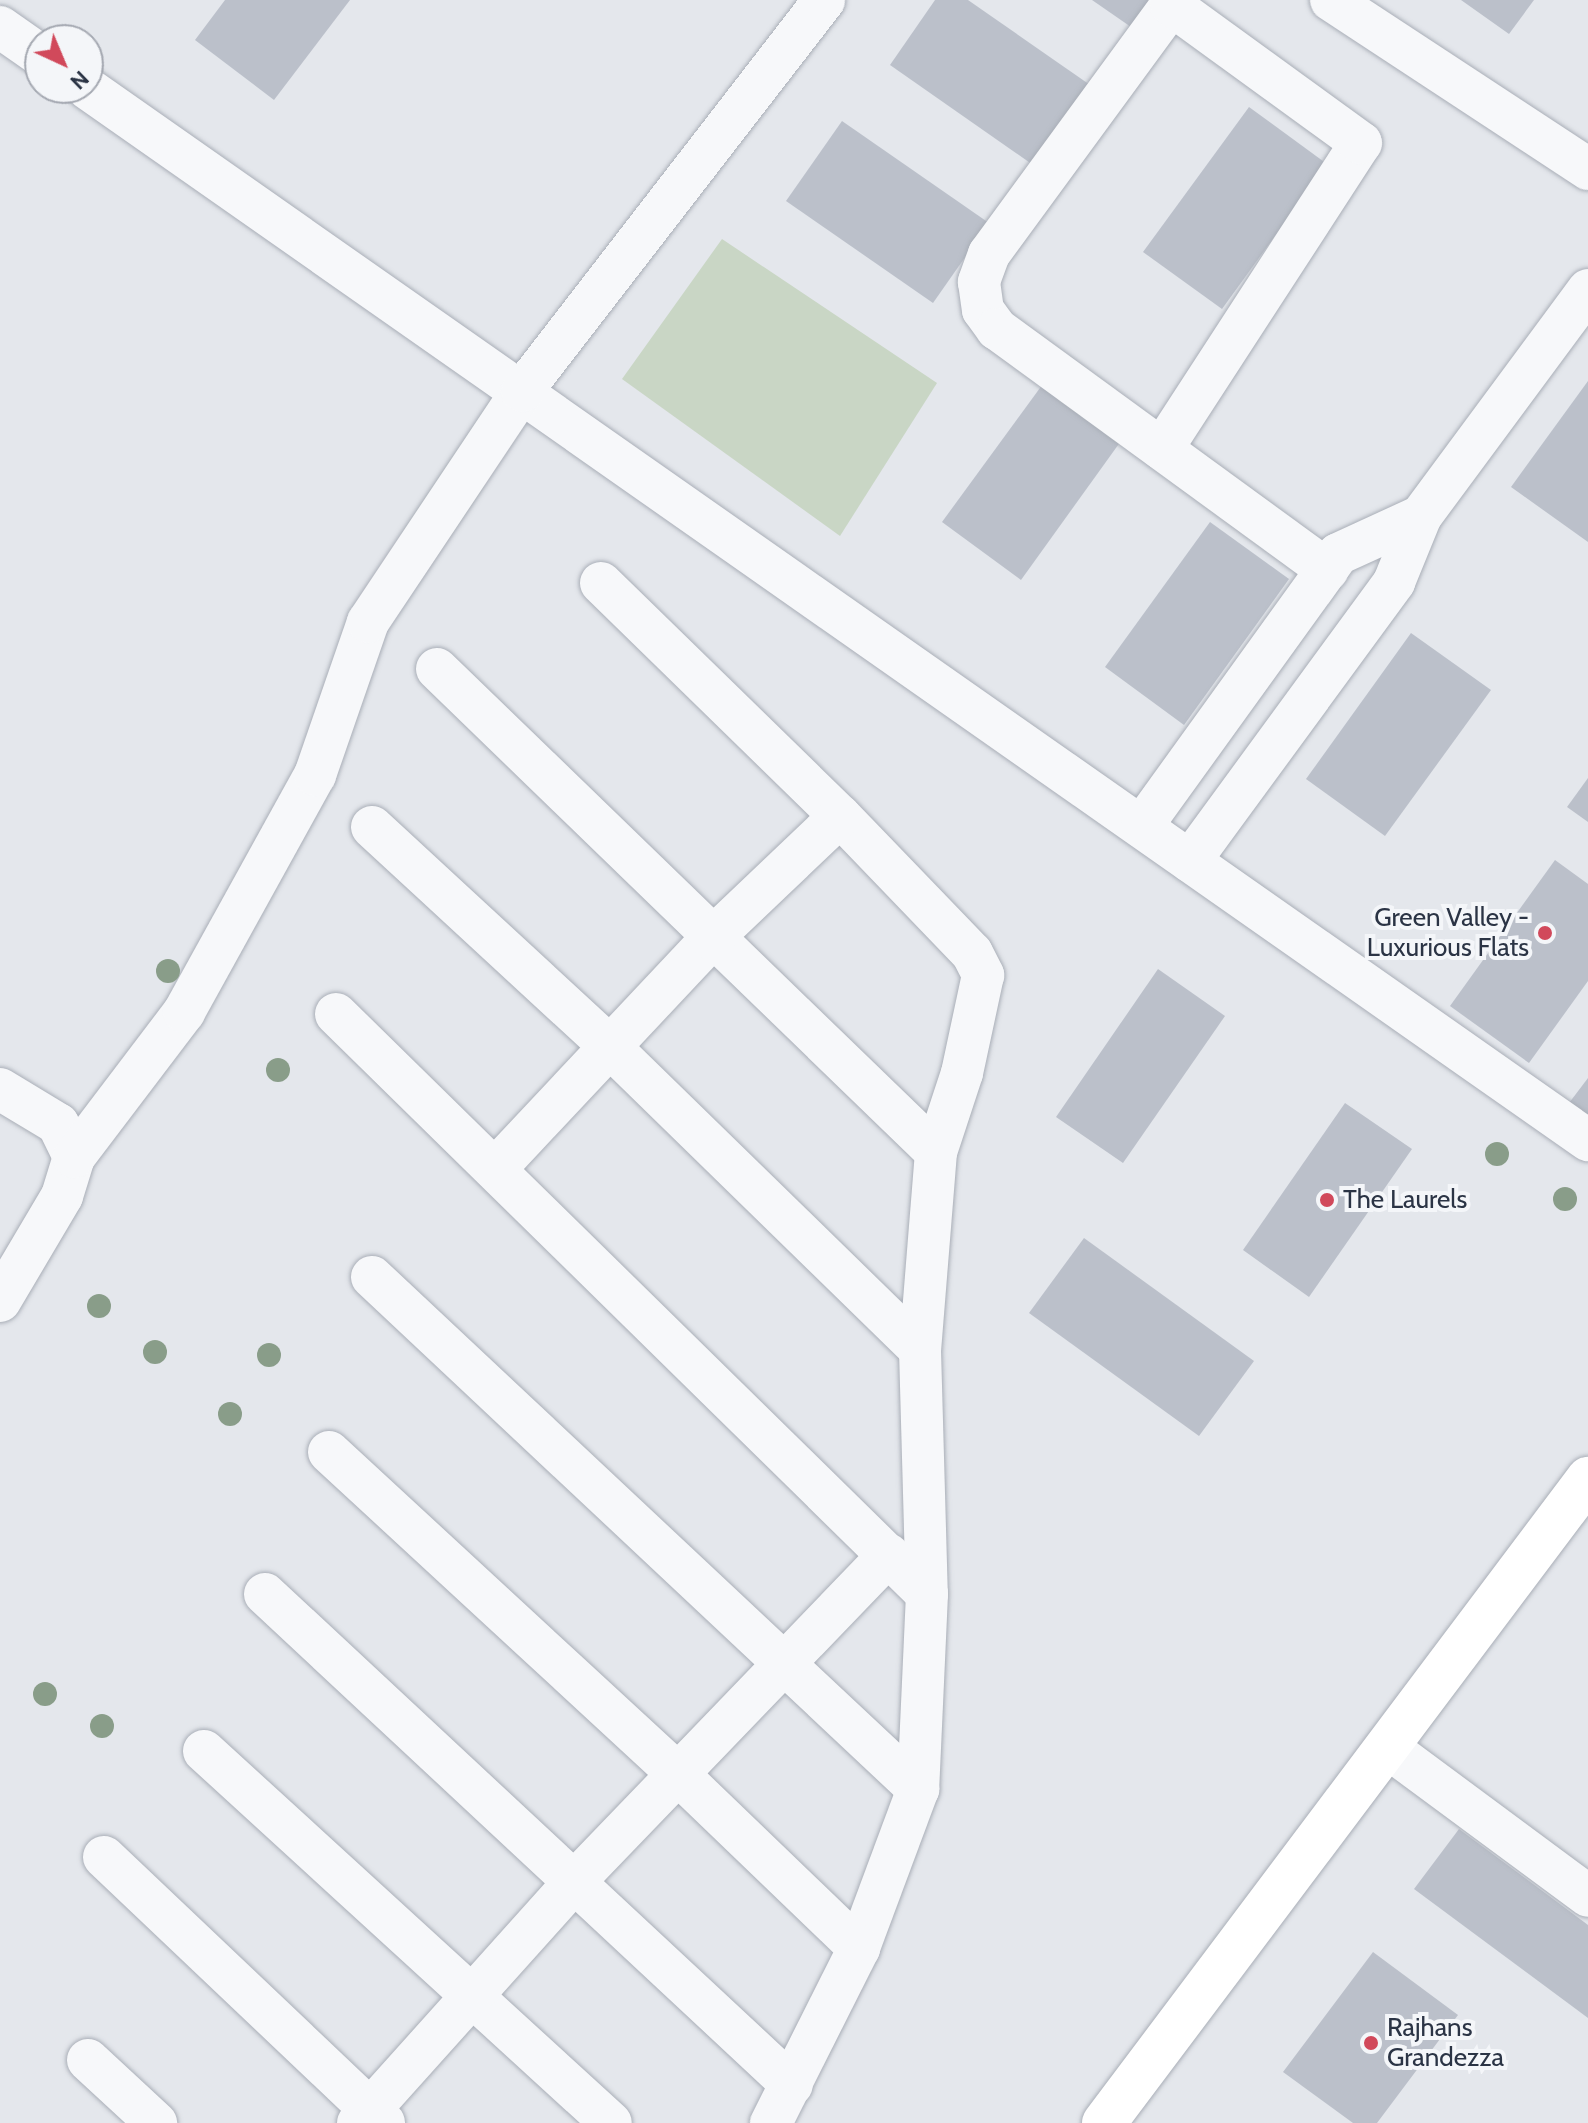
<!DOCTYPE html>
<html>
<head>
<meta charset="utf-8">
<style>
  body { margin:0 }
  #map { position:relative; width:1588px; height:2123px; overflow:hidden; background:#e4e7ec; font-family:Cabin,sans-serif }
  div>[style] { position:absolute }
  .green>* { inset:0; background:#c9d6c5 }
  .building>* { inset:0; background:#bbc0ca }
  .roads { filter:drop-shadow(0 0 2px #a9aeb7) drop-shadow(0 0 2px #a9aeb7) }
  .street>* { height:42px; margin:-21px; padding:0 21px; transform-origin:21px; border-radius:21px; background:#f7f8fa }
  .secondary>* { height:44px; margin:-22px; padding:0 22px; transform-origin:22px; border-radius:22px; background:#fff }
  .trees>* { width:24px; height:24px; margin:-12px; border-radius:50%; background:#899d89 }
  .dots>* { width:22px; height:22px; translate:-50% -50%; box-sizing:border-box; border:4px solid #f4f6f9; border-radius:50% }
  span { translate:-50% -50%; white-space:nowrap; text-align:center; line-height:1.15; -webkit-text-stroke:8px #f4f6f9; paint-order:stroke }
  .poi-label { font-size:26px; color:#2b3445 }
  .right { translate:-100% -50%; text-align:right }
  .left { translate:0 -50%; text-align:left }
  .north { position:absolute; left:24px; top:24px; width:80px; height:80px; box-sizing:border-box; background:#f4f6f9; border:2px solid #a4a8b1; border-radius:50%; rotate:136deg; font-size:22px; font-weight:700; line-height:32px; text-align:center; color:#2b3445 }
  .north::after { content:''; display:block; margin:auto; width:28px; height:36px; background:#d1495b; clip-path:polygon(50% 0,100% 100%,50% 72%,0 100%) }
</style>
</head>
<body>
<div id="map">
  <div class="green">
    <div style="clip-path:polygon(722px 239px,937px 383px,840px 536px,622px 379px)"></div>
  </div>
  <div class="building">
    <div style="clip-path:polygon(225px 0,350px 0,274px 100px,195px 40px)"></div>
    <div style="clip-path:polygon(935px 0,968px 0,1093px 87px,1036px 167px,890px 65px)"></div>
    <div style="clip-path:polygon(1092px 0,1150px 0,1131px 27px)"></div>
    <div style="clip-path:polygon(1461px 0,1534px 0,1509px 34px)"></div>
    <div style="clip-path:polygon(1249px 107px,1327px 164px,1222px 309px,1143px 252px)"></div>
    <div style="clip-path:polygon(842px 121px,989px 223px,933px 303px,786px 201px)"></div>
    <div style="clip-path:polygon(1048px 377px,1126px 434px,1021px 580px,942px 522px)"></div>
    <div style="clip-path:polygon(1588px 381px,1588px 542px,1511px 487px)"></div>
    <div style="clip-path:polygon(1210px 522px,1289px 579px,1184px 725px,1105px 667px)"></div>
    <div style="clip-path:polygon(1411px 633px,1491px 690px,1385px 836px,1306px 779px)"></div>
    <div style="clip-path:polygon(1588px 778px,1588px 822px,1567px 807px)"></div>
    <div style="clip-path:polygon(1555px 860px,1588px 884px,1588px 981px,1529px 1063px,1450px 1006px)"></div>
    <div style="clip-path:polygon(1158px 969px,1225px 1016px,1123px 1163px,1056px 1117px)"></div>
    <div style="clip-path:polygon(1588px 1078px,1588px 1123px,1566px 1107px)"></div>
    <div style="clip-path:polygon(1345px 1103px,1412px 1149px,1309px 1297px,1243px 1250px)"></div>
    <div style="clip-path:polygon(1084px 1238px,1254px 1361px,1199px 1436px,1029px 1313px)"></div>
    <div style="clip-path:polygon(1459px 1829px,1588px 1925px,1588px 2018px,1414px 1889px)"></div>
    <div style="clip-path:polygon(1373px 1952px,1458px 2015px,1377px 2123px,1353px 2123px,1283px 2072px)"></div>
  </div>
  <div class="roads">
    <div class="street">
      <div style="left:1175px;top:0;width:315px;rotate:126.2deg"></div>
      <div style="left:989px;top:254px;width:30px;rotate:110deg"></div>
      <div style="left:979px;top:282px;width:28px;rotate:82deg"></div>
      <div style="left:983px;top:310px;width:24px;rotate:54deg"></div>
      <div style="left:997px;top:329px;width:409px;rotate:36.1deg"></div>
      <div style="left:1331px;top:0;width:308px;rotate:33.3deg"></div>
      <div style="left:0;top:27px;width:49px;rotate:35deg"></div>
      <div style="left:87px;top:88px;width:1833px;rotate:35.03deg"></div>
      <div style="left:1162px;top:449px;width:365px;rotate:-57deg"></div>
      <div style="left:1361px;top:143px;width:235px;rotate:-144deg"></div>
      <div style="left:601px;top:583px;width:334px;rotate:44.3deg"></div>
      <div style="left:840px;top:816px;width:190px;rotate:46.1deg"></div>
      <div style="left:972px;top:953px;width:25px;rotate:63deg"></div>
      <div style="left:983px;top:975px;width:100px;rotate:102.1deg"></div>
      <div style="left:962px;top:1073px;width:83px;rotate:108.2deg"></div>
      <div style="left:936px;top:1152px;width:199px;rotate:94.6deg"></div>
      <div style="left:920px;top:1350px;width:244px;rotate:88.4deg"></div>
      <div style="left:927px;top:1594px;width:195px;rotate:92.6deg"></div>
      <div style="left:918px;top:1789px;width:170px;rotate:110.4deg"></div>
      <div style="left:859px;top:1948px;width:196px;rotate:116.7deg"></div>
      <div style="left:437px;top:669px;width:694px;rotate:44.07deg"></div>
      <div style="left:1142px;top:826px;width:335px;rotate:-54.2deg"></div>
      <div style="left:1338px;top:554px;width:91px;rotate:-24.6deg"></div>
      <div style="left:372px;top:827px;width:321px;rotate:42.7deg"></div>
      <div style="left:608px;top:1045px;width:436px;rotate:44.3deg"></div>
      <div style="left:1190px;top:861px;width:346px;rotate:-53.8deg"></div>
      <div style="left:1394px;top:582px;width:71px;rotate:-67.8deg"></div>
      <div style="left:1421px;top:516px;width:281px;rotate:-53.5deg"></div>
      <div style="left:336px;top:1014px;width:828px;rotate:44.46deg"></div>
      <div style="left:0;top:1089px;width:68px;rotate:31.1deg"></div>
      <div style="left:58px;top:1124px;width:37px;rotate:64deg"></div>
      <div style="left:74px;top:1157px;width:41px;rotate:107.1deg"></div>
      <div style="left:62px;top:1196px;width:122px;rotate:120.6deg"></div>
      <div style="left:74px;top:1157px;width:182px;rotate:-52.8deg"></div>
      <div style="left:184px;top:1012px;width:271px;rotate:-61.1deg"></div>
      <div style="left:315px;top:775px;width:162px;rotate:-70.9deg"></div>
      <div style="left:368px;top:622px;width:278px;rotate:-56.3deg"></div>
      <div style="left:522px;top:391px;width:494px;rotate:-52.3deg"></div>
      <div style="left:496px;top:1168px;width:314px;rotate:-46.8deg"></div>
      <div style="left:711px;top:939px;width:178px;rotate:-43.6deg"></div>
      <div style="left:372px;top:1277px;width:749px;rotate:43.16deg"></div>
      <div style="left:329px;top:1452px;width:476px;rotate:42.7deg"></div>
      <div style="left:679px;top:1775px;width:250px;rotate:43.9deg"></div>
      <div style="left:265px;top:1594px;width:720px;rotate:42.97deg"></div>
      <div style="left:1387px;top:1747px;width:250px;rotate:36.5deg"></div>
      <div style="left:204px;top:1751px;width:551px;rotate:42.43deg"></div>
      <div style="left:104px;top:1857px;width:386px;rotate:43.5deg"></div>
      <div style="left:88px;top:2060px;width:93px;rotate:42.8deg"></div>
      <div style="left:358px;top:2123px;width:324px;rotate:-48.1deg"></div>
      <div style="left:574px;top:1882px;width:454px;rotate:-46.1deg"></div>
    </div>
    <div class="secondary">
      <div style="left:1104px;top:2123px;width:806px;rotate:-53.07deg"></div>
    </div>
  </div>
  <div class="trees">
    <div style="left:168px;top:971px"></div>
    <div style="left:278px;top:1070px"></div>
    <div style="left:1497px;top:1154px"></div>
    <div style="left:1565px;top:1199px"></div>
    <div style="left:99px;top:1306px"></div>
    <div style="left:155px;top:1352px"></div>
    <div style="left:269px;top:1355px"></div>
    <div style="left:230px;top:1414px"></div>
    <div style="left:45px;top:1694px"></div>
    <div style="left:102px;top:1726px"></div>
  </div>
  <div class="dots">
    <div style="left:1545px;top:933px;background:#d1495b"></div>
    <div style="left:1327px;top:1200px;background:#d1495b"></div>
    <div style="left:1371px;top:2043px;background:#d1495b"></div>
  </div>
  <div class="poi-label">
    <span class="right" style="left:1529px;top:933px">Green Valley -<br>Luxurious Flats</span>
    <span class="left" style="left:1343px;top:1200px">The Laurels</span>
    <span class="left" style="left:1387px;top:2043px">Rajhans<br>Grandezza</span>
  </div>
  <div class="north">N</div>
</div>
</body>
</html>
